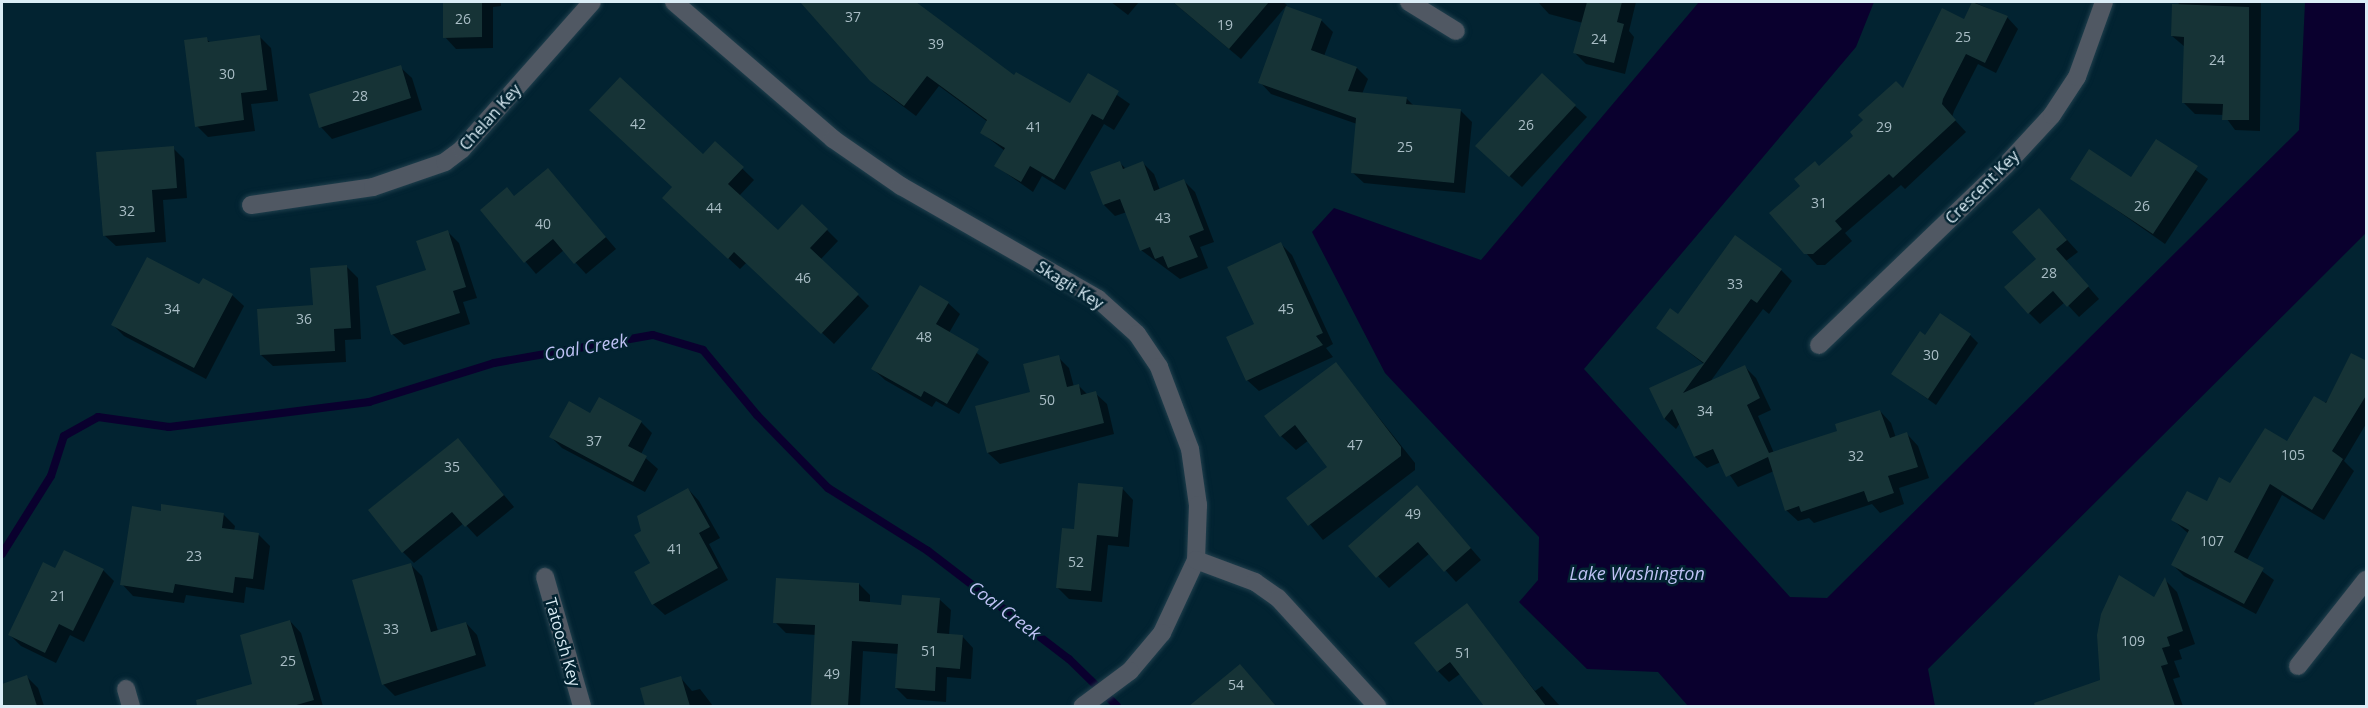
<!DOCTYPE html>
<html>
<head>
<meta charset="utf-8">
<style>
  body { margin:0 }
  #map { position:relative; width:2368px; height:708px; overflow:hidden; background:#022331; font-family:"Open Sans",sans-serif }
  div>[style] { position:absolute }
  .water>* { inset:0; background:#0a002e }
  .shadow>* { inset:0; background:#0007 }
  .stream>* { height:8px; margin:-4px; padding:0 4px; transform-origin:4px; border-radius:4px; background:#0a002e }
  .building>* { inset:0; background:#163336 }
  .roads { filter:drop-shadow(0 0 2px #203f4d) drop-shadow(0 0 2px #203f4d) }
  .minor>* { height:18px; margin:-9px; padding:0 9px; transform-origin:9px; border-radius:9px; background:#505863 }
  span { translate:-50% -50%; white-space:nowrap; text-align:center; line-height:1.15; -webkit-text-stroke:5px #022331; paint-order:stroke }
  .number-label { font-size:14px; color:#aabec6 }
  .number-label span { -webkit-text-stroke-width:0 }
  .street-label { font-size:16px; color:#dbedf6 }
  .water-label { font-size:18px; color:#bec1f4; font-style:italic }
  .frame { position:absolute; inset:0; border:3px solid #dbedf6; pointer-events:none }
</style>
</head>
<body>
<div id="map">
  <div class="water">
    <div style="clip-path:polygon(1699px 2px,1874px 2px,1856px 47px,1584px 369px,1790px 597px,1827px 598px,2299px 130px,2305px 2px,2366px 2px,2366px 233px,1928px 669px,1935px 706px,1688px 706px,1658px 672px,1587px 669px,1519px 602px,1538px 580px,1539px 537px,1385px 373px,1312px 232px,1334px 208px,1481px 260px)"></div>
  </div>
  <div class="shadow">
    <div style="clip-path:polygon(444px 2px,501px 2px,501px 6px,493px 7px,493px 48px,456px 49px,445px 37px)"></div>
    <div style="clip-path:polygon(801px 2px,911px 2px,927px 17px,1015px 77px,1071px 105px,1088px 75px,1130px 104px,1114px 130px,1104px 124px,1065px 190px,1042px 176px,1033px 192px,996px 166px,1005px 151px,982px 133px,988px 122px,939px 86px,916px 116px,884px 92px)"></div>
    <div style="clip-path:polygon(1111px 2px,1139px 2px,1128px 15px)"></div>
    <div style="clip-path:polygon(1173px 2px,1283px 2px,1287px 5px,1241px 59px)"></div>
    <div style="clip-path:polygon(1538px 2px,1636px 2px,1629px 31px,1634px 37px,1625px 74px,1586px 64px,1575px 53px,1583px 23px,1549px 14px)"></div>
    <div style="clip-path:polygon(1974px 2px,2007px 17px,2018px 29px,1996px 73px,1978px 64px,1954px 111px,1952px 117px,1966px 132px,1905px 189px,1901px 185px,1845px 233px,1852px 241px,1825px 265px,1817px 265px,1806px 253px,1802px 187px,1903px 90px,1965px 21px)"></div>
    <div style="clip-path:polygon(2179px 2px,2261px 2px,2260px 131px,2235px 130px,2224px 115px,2195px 114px,2184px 103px,2185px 47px,2172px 36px)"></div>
    <div style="clip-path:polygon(1287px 8px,1322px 21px,1333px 32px,1324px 56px,1357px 68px,1368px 79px,1362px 94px,1406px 98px,1414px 106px,1461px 111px,1472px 122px,1465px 193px,1364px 183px,1352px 172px,1357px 124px,1271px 94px,1260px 82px)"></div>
    <div style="clip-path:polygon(259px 36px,271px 48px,278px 101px,251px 104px,255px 131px,208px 137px,197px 126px,206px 39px,211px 43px)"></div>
    <div style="clip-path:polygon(400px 67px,412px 78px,422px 110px,332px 139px,321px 127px)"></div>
    <div style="clip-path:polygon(1542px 76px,1587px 117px,1522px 187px,1488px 157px)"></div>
    <div style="clip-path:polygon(2156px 141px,2208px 179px,2165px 244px,2071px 178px,2131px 179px)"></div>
    <div style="clip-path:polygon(716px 143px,754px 180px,739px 196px,778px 232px,827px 230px,838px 241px,821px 259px,869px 306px,834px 344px,747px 262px,740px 269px,675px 209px,703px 157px)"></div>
    <div style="clip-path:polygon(173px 148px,184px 159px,187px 198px,163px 200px,166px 242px,116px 246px,104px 235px)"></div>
    <div style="clip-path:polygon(1119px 162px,1126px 169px,1143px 163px,1154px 174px,1160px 190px,1184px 181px,1195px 192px,1214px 242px,1200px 247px,1208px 268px,1180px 279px,1141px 250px,1127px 212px,1115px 216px,1104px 205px)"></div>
    <div style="clip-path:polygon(548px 170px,616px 249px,586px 274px,564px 250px,536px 274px,482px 210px,515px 197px)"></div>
    <div style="clip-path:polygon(2050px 221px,2078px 252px,2066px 261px,2099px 299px,2079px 317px,2065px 302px,2040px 324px,2029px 313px)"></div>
    <div style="clip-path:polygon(448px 232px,459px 243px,477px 298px,463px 302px,470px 324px,404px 345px,392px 334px)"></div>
    <div style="clip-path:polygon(1281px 244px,1292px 255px,1333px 344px,1326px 348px,1333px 357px,1259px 391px,1247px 380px,1256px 325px)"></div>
    <div style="clip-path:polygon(347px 267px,358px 278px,361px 339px,345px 340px,346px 362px,273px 366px,261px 355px,314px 307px)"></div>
    <div style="clip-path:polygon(1781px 270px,1792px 281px,1769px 314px,1763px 309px,1710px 382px,1745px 367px,1756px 378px,1771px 410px,1758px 416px,1774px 453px,1839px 432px,1880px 411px,1891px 423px,1896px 438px,1907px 434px,1918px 446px,1929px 478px,1899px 488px,1904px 504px,1880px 513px,1872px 504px,1814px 523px,1809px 518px,1798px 521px,1786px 510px,1774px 471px,1738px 487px,1721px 462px,1707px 468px,1695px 457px,1680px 423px,1676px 429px,1665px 419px,1651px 389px,1704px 364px,1658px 328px)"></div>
    <div style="clip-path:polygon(200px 286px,232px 295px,244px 306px,206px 379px,124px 336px,113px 325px)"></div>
    <div style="clip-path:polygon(948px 303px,960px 314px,949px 333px,989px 362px,959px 414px,936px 401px,932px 407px,885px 380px,873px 369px)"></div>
    <div style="clip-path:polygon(1970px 335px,1978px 343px,1936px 405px,1893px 374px,1925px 337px)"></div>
    <div style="clip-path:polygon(1058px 357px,1069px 368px,1074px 387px,1078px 385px,1088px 395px,1095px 393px,1107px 404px,1114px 434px,1000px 464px,988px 453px,976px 407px,1032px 393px)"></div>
    <div style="clip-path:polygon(2366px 360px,2366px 424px,2344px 461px,2354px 471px,2324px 520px,2282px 495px,2247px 560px,2274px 580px,2256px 614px,2184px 576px,2173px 565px,2189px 534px,2173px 520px,2207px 503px,2287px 443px)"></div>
    <div style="clip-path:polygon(1336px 364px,1415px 463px,1415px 470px,1323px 540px,1289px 499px,1330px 468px,1309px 440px,1296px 450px,1281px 436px)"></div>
    <div style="clip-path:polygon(591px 415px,641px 422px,652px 433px,641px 454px,658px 469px,645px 492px,562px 448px,551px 437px)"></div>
    <div style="clip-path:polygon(458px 440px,514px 507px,477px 537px,464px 523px,414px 563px,403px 552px)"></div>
    <div style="clip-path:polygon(1122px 488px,1133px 500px,1129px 547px,1108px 545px,1102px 602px,1069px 599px,1057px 587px,1075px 531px)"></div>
    <div style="clip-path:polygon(688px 489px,699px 501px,720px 538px,709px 544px,728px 580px,665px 615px,653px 604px,652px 564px)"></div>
    <div style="clip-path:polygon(1428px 499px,1481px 560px,1456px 582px,1430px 553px,1389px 588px,1350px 546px)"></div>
    <div style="clip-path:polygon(162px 512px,223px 514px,235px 526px,234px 531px,259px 535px,270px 546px,264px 590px,246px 587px,244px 603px,186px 595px,184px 603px,133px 596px,122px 584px)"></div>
    <div style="clip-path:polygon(411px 565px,422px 576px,438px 631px,466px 623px,477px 635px,486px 666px,395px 696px,383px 684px)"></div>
    <div style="clip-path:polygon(56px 570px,103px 570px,114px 581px,84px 642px,70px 635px,56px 663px,21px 646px,10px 635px)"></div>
    <div style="clip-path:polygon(2165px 580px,2177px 592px,2195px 644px,2179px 650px,2182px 659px,2174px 661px,2180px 677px,2173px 679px,2183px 706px,2064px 706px,2060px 696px,2102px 681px)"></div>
    <div style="clip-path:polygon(859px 584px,870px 595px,870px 603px,902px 606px,939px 599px,951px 610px,949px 635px,962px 636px,973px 648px,971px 679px,947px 677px,946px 702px,907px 699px,896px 688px,899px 654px,863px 651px,860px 706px,813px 706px,816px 635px,786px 633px,775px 622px)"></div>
    <div style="clip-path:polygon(1466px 605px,1535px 691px,1542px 686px,1560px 706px,1486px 706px,1460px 674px,1449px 682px,1438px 671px)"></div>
    <div style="clip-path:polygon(290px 621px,301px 633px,323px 706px,221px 706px,218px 696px,254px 685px)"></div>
    <div style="clip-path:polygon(1240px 666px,1276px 706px,1191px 706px)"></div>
    <div style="clip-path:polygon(27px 677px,38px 688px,44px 706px,2px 706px,2px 685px)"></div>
    <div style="clip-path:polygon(680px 677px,692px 691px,700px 689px,713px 706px,647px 706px,642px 689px)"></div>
  </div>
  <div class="stream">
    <div style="left:2px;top:554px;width:92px;rotate:-57.9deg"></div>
    <div style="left:51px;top:476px;width:42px;rotate:-72deg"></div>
    <div style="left:64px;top:436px;width:39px;rotate:-29deg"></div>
    <div style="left:98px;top:417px;width:72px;rotate:8deg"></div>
    <div style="left:169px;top:427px;width:202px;rotate:-7.1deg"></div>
    <div style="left:369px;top:402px;width:131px;rotate:-17.3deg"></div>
    <div style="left:494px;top:363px;width:161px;rotate:-10deg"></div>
    <div style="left:653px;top:335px;width:52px;rotate:16.7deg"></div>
    <div style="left:703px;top:350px;width:85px;rotate:50.3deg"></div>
    <div style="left:757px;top:415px;width:102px;rotate:45.8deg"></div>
    <div style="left:828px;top:488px;width:118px;rotate:32.2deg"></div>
    <div style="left:928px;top:551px;width:178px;rotate:37.5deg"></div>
    <div style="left:1069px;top:659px;width:67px;rotate:44.4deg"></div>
  </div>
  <div class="building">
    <div style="clip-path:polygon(443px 2px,482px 2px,482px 37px,443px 38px)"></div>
    <div style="clip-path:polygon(800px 2px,916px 2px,1014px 75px,1016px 72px,1070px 103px,1088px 73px,1119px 91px,1103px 120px,1092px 114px,1054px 180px,1030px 166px,1021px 182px,994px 166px,1005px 148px,980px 133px,987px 120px,927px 76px,904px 106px,870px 81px)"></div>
    <div style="clip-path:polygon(1173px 2px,1269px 2px,1229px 49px)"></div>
    <div style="clip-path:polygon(1587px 2px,1622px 2px,1617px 22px,1624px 24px,1614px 63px,1573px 53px)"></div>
    <div style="clip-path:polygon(1972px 2px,2008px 16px,1985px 63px,1966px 54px,1943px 99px,1942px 104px,1956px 120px,1893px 178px,1889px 174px,1835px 221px,1842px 229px,1813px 254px,1804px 254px,1769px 213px,1800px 186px,1794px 179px,1815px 161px,1819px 166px,1853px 136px,1850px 132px,1863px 120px,1858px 115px,1896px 81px,1903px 88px,1942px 8px,1964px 19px)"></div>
    <div style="clip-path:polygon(2172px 4px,2249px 7px,2249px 120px,2222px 120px,2223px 104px,2182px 103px,2184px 37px,2171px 36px)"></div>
    <div style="clip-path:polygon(1286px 6px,1322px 19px,1311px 50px,1357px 67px,1348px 91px,1407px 97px,1406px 104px,1461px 109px,1454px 183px,1351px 173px,1356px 118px,1258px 83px)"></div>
    <div style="clip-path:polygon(260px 35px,267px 90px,241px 93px,244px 120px,195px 127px,184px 40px,207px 37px,208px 42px)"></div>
    <div style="clip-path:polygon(401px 65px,411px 98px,319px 128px,309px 94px)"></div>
    <div style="clip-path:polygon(1542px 73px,1576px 105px,1509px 177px,1475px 146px)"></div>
    <div style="clip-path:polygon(620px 77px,703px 154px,715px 141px,744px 167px,728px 184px,778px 230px,802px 204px,828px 229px,810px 248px,859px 294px,821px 334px,734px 252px,728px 259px,662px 198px,672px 187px,589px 110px)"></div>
    <div style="clip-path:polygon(2156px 139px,2198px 166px,2153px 234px,2070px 179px,2089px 149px,2131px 177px)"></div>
    <div style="clip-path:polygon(174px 146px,177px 188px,152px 190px,155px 232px,103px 236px,96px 152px)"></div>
    <div style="clip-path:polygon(1120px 161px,1123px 169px,1143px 161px,1154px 191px,1184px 179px,1204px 230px,1189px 236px,1198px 257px,1168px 268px,1163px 256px,1155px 259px,1150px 247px,1140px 251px,1120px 199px,1103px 205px,1090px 172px)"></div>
    <div style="clip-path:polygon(548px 168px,606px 237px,574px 264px,553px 239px,524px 263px,480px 210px,507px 187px,514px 196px)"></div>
    <div style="clip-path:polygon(2039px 208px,2067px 240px,2056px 249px,2089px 286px,2067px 307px,2053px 291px,2028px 314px,2004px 287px,2036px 259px,2012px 232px)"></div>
    <div style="clip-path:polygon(448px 230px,466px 287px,453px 291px,460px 313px,391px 335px,376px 286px,426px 270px,416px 241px)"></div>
    <div style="clip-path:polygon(1735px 235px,1782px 269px,1757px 303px,1751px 299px,1683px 393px,1745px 365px,1760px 398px,1747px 405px,1769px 453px,1837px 431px,1835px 424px,1880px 410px,1890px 438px,1907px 432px,1918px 467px,1888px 476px,1894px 493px,1868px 502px,1864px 491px,1801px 512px,1799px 506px,1785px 511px,1768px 457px,1726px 477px,1713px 449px,1694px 457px,1672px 409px,1664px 419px,1649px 388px,1704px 363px,1656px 328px,1670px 308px,1678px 314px)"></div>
    <div style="clip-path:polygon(1281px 242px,1323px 333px,1316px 336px,1323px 345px,1246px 381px,1226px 337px,1254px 324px,1227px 267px)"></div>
    <div style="clip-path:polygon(147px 257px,199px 284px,203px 278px,233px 294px,194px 368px,111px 325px)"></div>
    <div style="clip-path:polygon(347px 265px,351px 328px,334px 329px,335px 351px,260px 355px,257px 309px,313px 305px,310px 268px)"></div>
    <div style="clip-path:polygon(920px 285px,949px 302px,936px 324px,979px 349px,947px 404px,924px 391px,921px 397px,871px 369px)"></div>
    <div style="clip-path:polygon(1940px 313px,1971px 334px,1928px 399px,1891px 374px,1920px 331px,1925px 335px)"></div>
    <div style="clip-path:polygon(2351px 353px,2367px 361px,2367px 394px,2332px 451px,2343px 459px,2312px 510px,2270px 484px,2234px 552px,2264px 568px,2244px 604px,2171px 565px,2189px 530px,2171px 520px,2187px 491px,2207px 501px,2219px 477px,2230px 483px,2265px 428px,2287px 441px,2314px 396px,2326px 403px)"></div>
    <div style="clip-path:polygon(1059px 355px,1067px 387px,1079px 384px,1081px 395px,1096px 391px,1104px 423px,987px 453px,975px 406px,1030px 392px,1023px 364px)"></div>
    <div style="clip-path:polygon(1336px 362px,1401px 447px,1401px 456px,1308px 526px,1286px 498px,1327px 467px,1295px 425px,1280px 437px,1264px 416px)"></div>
    <div style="clip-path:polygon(599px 397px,642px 421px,628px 446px,647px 456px,633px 482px,549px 437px,569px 401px,590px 413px)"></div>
    <div style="clip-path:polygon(458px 438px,504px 495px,465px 527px,452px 512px,402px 553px,368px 510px)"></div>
    <div style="clip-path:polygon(1078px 483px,1123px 487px,1118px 537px,1097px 535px,1091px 591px,1056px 588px,1062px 528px,1074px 529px)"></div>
    <div style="clip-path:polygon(1417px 485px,1471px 548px,1444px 572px,1418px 542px,1376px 578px,1348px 546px)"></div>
    <div style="clip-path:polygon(688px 488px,710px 527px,699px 533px,718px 568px,652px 605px,634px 572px,650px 563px,634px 535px,641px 531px,637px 516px)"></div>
    <div style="clip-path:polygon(161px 504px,224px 513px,222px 528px,259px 533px,253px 579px,235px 577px,233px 593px,175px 584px,173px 593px,120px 585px,132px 506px,161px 511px)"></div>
    <div style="clip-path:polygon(64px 550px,104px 569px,73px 631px,59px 624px,45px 653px,8px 635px,43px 562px,55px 568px)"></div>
    <div style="clip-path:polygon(411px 563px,431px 632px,466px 622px,476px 655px,382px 685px,352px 580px)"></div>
    <div style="clip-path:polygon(2119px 575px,2154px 597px,2165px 577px,2183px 631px,2167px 637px,2170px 646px,2162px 648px,2168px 664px,2161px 666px,2175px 706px,2035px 706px,2034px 703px,2100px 680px,2097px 635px,2101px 614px)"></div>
    <div style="clip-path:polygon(776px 578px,859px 583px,859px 601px,901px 605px,902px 595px,940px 598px,937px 633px,963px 635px,960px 669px,936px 667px,935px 691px,895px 688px,898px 644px,852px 641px,848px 706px,811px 706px,815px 625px,773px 623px)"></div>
    <div style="clip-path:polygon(1467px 603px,1546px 706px,1484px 706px,1450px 662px,1437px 672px,1414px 643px)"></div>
    <div style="clip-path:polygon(290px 620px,314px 700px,293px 706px,197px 706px,196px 700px,252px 684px,240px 635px)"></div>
    <div style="clip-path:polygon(1240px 664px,1276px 706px,1189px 706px)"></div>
    <div style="clip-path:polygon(27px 675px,37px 706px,2px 706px,2px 684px)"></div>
    <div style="clip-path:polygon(681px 676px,690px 706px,645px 706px,640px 688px)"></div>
  </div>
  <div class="roads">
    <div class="minor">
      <div style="left:674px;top:2px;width:210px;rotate:40.7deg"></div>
      <div style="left:833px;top:139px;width:83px;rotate:34.7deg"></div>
      <div style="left:901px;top:186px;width:227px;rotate:29.8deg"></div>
      <div style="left:1098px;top:299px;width:52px;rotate:41.9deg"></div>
      <div style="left:1137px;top:334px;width:40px;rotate:56deg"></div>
      <div style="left:1159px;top:367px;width:88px;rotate:69.3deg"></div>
      <div style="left:1190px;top:449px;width:57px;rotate:81.9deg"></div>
      <div style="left:1198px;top:505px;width:55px;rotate:92.1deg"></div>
      <div style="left:1196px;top:560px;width:81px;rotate:115deg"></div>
      <div style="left:1162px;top:633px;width:50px;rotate:130.1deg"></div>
      <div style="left:1130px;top:671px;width:59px;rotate:143.3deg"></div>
      <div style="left:1409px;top:2px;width:55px;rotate:31.7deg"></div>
      <div style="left:251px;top:205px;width:123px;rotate:-8.4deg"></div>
      <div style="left:373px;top:187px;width:76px;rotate:-19.1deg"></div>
      <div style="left:445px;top:162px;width:21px;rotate:-37deg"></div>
      <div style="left:462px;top:149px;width:196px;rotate:-48.5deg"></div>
      <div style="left:1819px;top:345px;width:258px;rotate:-43.9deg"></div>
      <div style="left:2005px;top:166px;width:69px;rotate:-47.3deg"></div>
      <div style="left:2052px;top:115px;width:45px;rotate:-56.7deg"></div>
      <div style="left:2077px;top:77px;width:80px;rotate:-70.2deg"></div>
      <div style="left:1196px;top:560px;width:63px;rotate:20.4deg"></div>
      <div style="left:1255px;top:582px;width:28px;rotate:35deg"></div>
      <div style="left:1278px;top:598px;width:147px;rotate:47.5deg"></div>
      <div style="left:545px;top:577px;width:134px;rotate:74deg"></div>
      <div style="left:2298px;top:666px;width:110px;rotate:-51.7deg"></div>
      <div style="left:126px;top:689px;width:18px;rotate:74deg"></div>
    </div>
  </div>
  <div class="number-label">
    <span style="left:853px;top:17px">37</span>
    <span style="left:463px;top:19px">26</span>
    <span style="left:1225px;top:25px">19</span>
    <span style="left:1963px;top:37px">25</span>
    <span style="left:1599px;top:39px">24</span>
    <span style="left:936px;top:44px">39</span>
    <span style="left:2217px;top:60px">24</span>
    <span style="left:227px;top:74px">30</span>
    <span style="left:360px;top:96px">28</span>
    <span style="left:638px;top:124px">42</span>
    <span style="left:1526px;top:125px">26</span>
    <span style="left:1034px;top:127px">41</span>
    <span style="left:1884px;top:127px">29</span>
    <span style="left:1405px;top:147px">25</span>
    <span style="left:1819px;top:203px">31</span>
    <span style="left:2142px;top:206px">26</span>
    <span style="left:714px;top:208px">44</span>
    <span style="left:127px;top:211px">32</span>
    <span style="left:1163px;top:218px">43</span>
    <span style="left:543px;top:224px">40</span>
    <span style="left:2049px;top:273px">28</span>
    <span style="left:803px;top:278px">46</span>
    <span style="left:1735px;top:284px">33</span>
    <span style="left:172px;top:309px">34</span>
    <span style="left:1286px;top:309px">45</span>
    <span style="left:304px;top:319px">36</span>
    <span style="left:924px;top:337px">48</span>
    <span style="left:1931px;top:355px">30</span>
    <span style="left:1047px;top:400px">50</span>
    <span style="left:1705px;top:411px">34</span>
    <span style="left:594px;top:441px">37</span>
    <span style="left:1355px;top:445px">47</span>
    <span style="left:2293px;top:455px">105</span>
    <span style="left:1856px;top:456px">32</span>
    <span style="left:452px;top:467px">35</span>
    <span style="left:1413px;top:514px">49</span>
    <span style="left:2212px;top:541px">107</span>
    <span style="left:675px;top:549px">41</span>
    <span style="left:194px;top:556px">23</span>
    <span style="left:1076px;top:562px">52</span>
    <span style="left:58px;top:596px">21</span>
    <span style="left:391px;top:629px">33</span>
    <span style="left:2133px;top:641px">109</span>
    <span style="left:929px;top:651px">51</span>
    <span style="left:1463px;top:653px">51</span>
    <span style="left:288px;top:661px">25</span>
    <span style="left:832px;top:674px">49</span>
    <span style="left:1236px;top:685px">54</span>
  </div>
  <div class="street-label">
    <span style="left:490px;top:117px;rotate:-48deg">Chelan Key</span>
    <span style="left:1982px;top:187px;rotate:-45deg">Crescent Key</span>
    <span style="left:1070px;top:285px;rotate:32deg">Skagit Key</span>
    <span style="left:563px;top:642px;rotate:74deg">Tatoosh Key</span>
  </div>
  <div class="water-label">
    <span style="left:586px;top:347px;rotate:-10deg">Coal Creek</span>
    <span style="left:1637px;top:573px">Lake Washington</span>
    <span style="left:1005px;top:610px;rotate:37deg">Coal Creek</span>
  </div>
  <div class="frame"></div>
</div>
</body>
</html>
